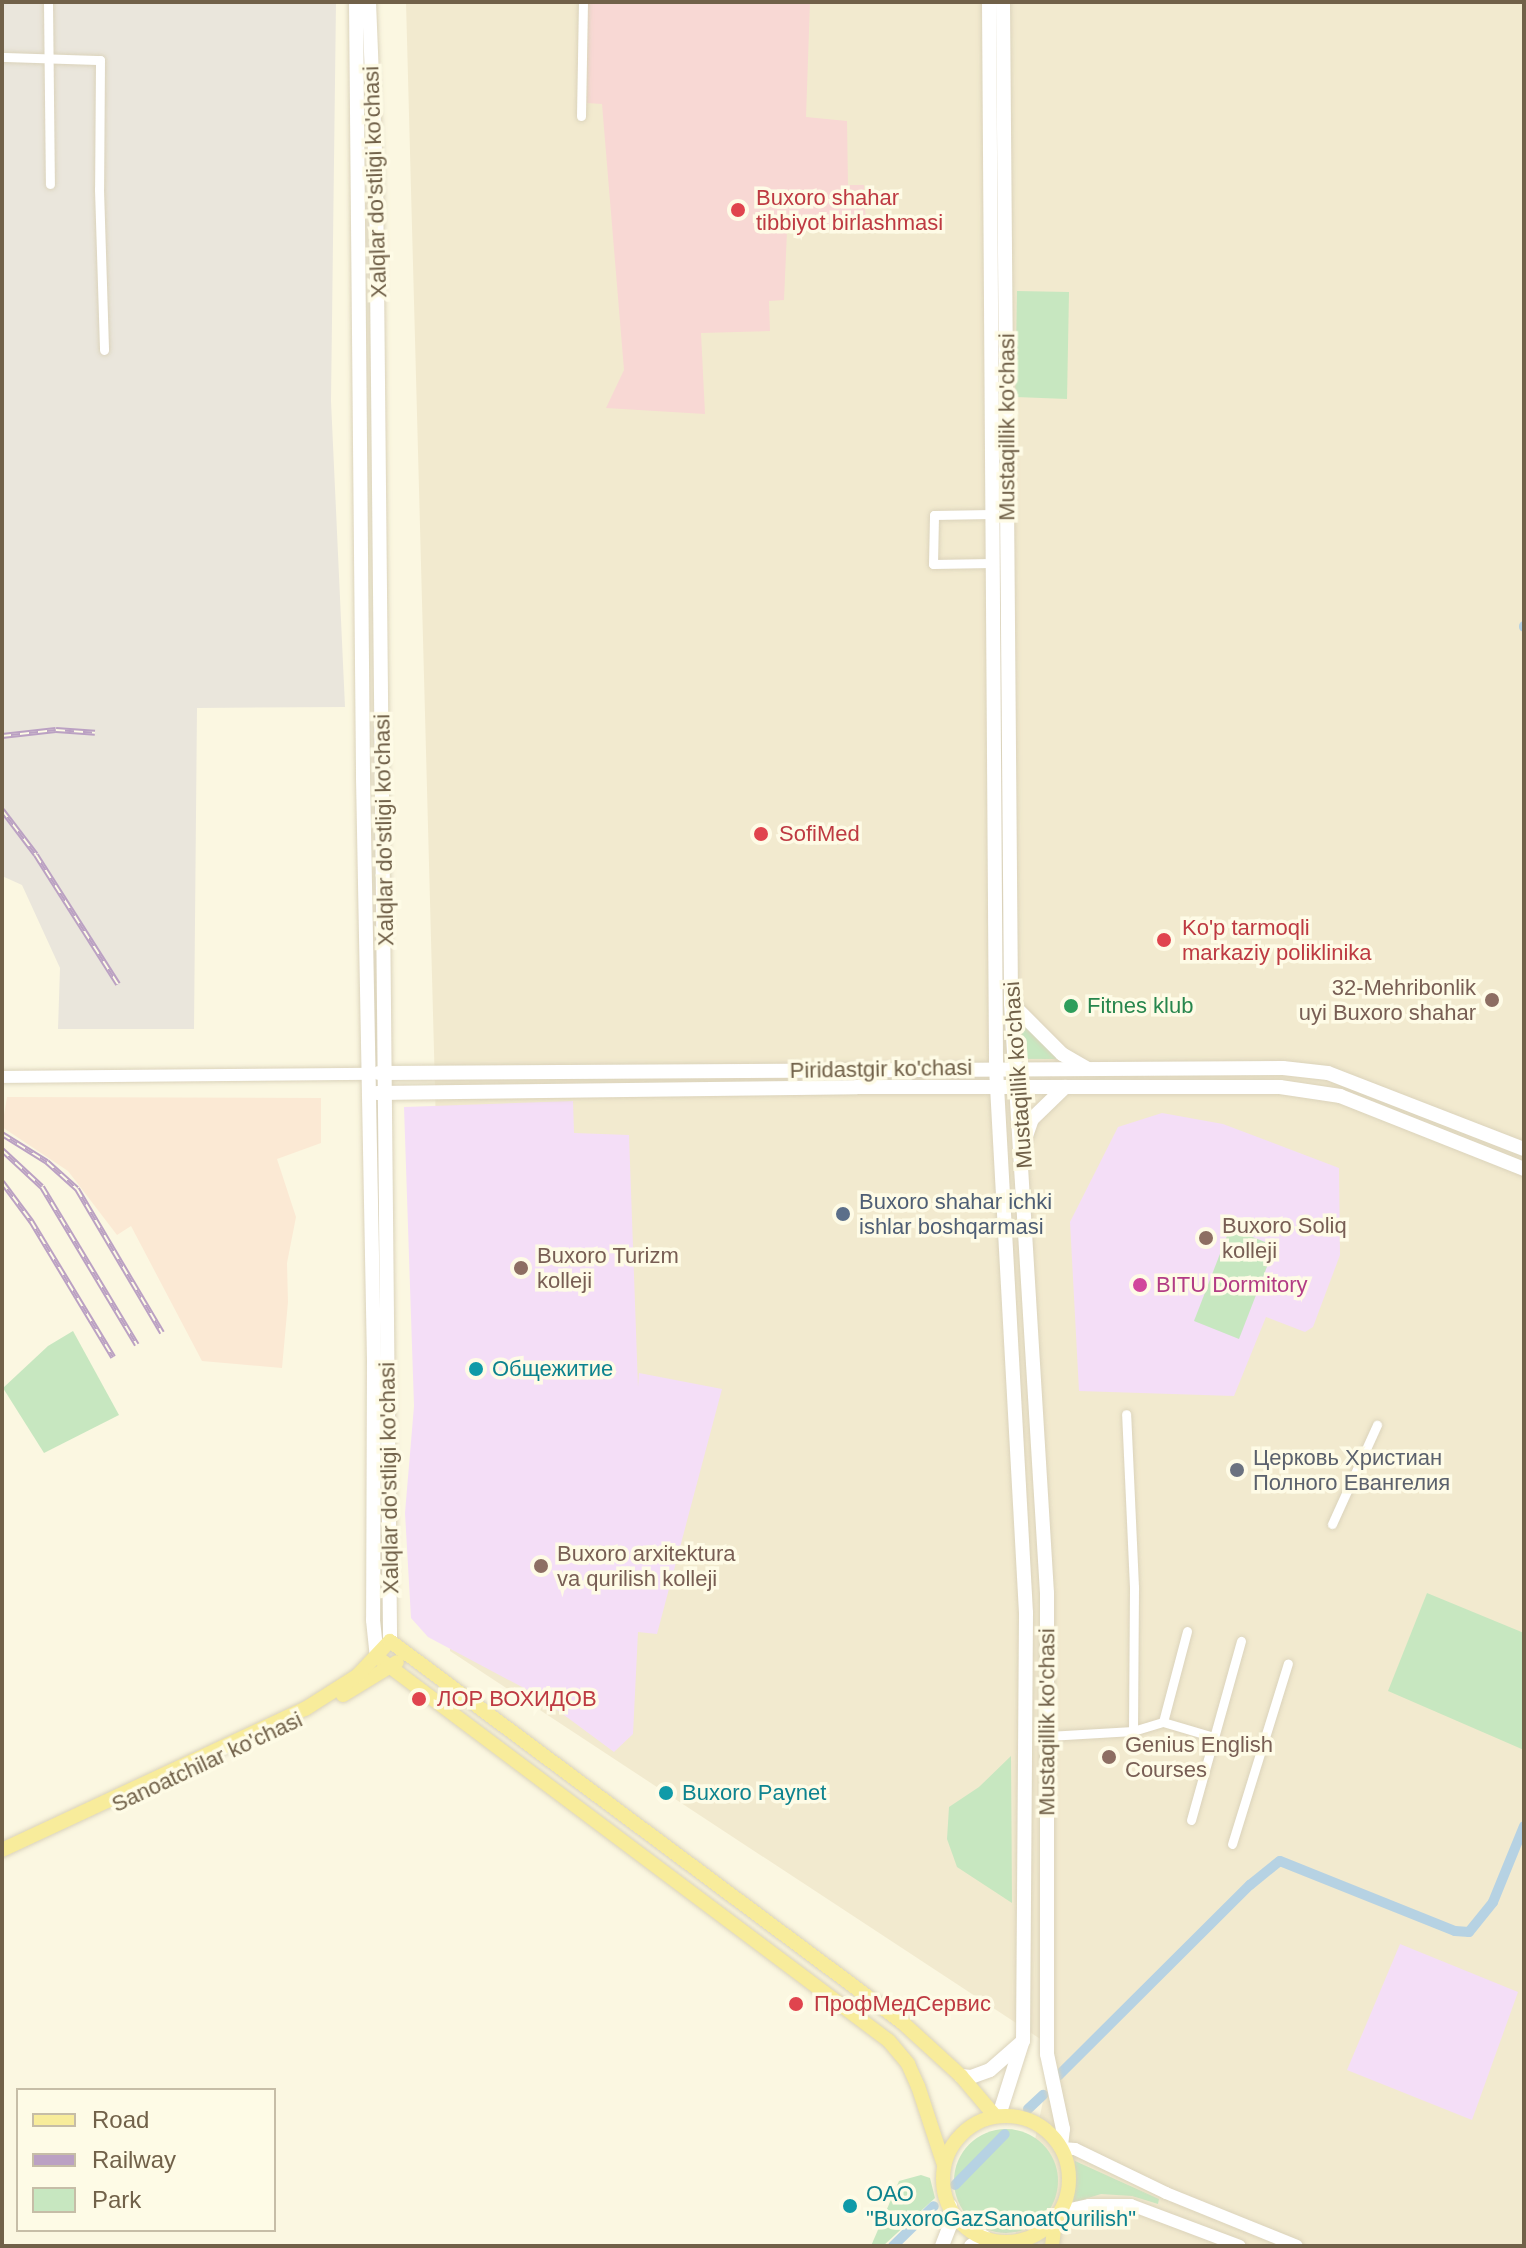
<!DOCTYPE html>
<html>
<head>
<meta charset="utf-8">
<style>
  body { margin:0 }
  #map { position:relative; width:1526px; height:2248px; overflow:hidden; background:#fbf7e1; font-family:Helvetica,sans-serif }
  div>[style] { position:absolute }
  .residential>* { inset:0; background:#f2eacf }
  .commercial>* { inset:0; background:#fbe9d4 }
  .industrial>* { inset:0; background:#eae6dc }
  .education>* { inset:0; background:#f4def7 }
  .medical>* { inset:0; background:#f8d8d4 }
  .green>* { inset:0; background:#c7e7c0 }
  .round { border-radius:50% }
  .canal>* { height:10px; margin:-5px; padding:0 5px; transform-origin:5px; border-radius:5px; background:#b6d2e3 }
  .roads { filter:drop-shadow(0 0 2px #dbd3bb) drop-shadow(0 0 2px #dbd3bb) }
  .minor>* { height:9px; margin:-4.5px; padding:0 4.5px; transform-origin:4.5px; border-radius:4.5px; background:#fff }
  .tertiary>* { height:12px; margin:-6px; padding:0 6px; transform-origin:6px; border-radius:6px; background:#fff }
  .secondary>* { height:14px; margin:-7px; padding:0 7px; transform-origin:7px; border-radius:7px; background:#fff }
  .primary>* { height:14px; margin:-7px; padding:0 7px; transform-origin:7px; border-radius:7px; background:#f8ec9b }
  .primary>.ring { margin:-7px; padding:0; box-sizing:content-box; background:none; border:14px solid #f8ec9b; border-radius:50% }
  .rail>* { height:6px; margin-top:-3px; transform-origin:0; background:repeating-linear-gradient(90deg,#fefbe6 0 9px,#bba1c3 0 18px); box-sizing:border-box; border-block:2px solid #bba1c3 }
  .dots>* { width:22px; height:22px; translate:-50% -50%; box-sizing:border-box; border:4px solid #fefbe6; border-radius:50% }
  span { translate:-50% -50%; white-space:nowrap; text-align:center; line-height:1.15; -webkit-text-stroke:7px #fefbe6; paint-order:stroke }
  .street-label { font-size:22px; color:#716149 }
  .health-label { font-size:22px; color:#be3a42 }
  .left { translate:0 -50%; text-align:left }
  .education-label { font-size:22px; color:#785e54 }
  .right { translate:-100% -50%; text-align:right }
  .leisure-label { font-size:22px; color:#27864d }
  .service-label { font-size:22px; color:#4e5e75 }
  .hotel-label { font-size:22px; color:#b23c85 }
  .culture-label { font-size:22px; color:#0d838f }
  .worship-label { font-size:22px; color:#5b616d }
  .frame { position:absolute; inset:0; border:4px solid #716149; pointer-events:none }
  .legend { position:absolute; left:16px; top:2088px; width:260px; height:144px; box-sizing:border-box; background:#fefbe6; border:2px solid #c6bda7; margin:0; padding:10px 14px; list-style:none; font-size:24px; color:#716149 }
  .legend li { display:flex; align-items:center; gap:16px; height:40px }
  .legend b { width:40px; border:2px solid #c6bda7 }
</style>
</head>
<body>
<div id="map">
  <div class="residential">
    <div style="clip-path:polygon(406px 2px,1524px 2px,1524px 2246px,1013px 2246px,1054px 2048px,450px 1651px)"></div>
  </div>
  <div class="commercial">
    <div style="clip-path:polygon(7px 1097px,321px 1098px,321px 1143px,277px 1159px,296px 1217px,287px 1263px,288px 1302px,282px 1368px,202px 1361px,131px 1226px,117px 1235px,68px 1171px,2px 1127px)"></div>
  </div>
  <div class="industrial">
    <div style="clip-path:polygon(2px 2px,336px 2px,331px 401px,345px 707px,197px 708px,194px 1029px,58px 1029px,60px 968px,22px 885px,2px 876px)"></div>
  </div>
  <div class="education">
    <div style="clip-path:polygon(573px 1101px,574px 1133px,629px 1135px,638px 1387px,639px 1373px,722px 1389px,657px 1634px,638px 1632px,633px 1734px,614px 1752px,537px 1695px,428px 1637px,411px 1618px,405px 1513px,414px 1406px,404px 1107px)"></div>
    <div style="clip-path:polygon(1162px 1113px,1223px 1124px,1339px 1168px,1340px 1255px,1313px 1327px,1305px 1332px,1266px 1317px,1234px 1396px,1079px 1391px,1070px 1222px,1118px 1127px)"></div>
    <div style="clip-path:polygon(1400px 1944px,1518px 1992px,1472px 2120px,1347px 2070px)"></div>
  </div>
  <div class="medical">
    <div style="clip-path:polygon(588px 2px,810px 2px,806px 117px,847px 121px,848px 185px,864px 185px,866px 226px,787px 231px,784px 300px,769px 301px,770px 331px,701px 333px,705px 414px,606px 408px,624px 370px,602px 104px,587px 103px)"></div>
  </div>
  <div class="green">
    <div style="clip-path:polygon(1017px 291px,1069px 292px,1067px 399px,1015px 397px)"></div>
    <div style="clip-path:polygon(1017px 1014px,1061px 1059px,1022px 1059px)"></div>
    <div style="clip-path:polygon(1230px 1228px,1275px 1246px,1239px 1339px,1194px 1321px)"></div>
    <div style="clip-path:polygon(73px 1331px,119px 1415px,44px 1453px,3px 1388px,48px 1346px)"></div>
    <div style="clip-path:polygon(1427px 1593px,1524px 1633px,1524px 1750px,1388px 1691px)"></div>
    <div style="clip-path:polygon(1011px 1756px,1012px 1903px,957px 1867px,947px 1839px,949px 1807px,979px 1787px)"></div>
    <div class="round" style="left:954px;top:2129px;width:104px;height:104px"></div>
    <div style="clip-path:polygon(1075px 2161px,1159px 2199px,1158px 2204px,1132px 2196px,1101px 2194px,1072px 2203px)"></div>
    <div style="clip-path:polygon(921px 2175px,930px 2178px,935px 2198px,883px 2246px,871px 2246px,899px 2181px)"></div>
  </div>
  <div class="canal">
    <div style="left:1524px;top:626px;width:1px;rotate:90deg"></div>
    <div style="left:1058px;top:2076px;width:271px;rotate:-44.9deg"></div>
    <div style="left:1250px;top:1885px;width:38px;rotate:-39deg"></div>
    <div style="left:1280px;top:1861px;width:188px;rotate:21.8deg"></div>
    <div style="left:1455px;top:1931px;width:14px;rotate:4deg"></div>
    <div style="left:1469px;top:1932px;width:38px;rotate:-51deg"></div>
    <div style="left:1493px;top:1902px;width:82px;rotate:-67.8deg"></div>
    <div style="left:1028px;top:2109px;width:21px;rotate:-43deg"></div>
    <div style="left:955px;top:2185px;width:71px;rotate:-45.6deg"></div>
    <div style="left:893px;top:2246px;width:57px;rotate:-44.3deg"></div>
  </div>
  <div class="roads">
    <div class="minor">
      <div style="left:48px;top:2px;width:182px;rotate:89.4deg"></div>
      <div style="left:2px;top:57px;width:98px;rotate:1.8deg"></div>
      <div style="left:100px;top:60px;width:129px;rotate:90.4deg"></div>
      <div style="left:99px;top:189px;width:161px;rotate:88.2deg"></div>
      <div style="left:581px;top:116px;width:114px;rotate:-89deg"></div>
      <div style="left:992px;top:563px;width:59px;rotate:179deg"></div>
      <div style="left:933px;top:564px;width:49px;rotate:-88.8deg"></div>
      <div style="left:934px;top:515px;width:58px;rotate:-1deg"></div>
      <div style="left:1332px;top:1524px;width:109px;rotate:-65.6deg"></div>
      <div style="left:1163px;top:1722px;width:94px;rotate:-75.2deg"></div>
      <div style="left:1133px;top:1731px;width:31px;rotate:-17deg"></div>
      <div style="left:1163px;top:1722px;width:53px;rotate:16.4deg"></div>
      <div style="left:1048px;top:1736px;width:85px;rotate:-3.4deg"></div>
      <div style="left:1133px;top:1731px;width:144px;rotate:-89.6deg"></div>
      <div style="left:1134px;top:1587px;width:173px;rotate:-92.6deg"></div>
      <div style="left:1191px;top:1820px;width:186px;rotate:-74.4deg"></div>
      <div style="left:1232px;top:1844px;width:189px;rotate:-72.8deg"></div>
    </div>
    <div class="tertiary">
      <div style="left:2px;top:1077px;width:366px;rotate:-0.5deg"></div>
      <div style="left:1062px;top:2148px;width:13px;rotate:4deg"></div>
      <div style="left:1075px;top:2149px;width:101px;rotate:25.8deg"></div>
      <div style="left:1166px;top:2193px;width:141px;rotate:22deg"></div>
      <div style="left:1061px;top:2211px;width:29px;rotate:-12deg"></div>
      <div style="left:1089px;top:2205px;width:42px"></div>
      <div style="left:1131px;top:2205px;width:116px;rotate:20.6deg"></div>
    </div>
    <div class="secondary">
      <div style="left:356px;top:2px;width:776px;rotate:89.48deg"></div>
      <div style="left:363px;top:778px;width:582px;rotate:88.92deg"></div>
      <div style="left:374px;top:1360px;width:260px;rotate:90.2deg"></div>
      <div style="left:373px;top:1620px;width:37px;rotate:84deg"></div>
      <div style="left:369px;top:2px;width:171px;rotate:87.7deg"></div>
      <div style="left:376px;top:173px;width:1468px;rotate:89.45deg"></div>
      <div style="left:989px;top:2px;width:1066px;rotate:89.62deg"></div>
      <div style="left:996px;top:1068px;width:546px;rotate:86.85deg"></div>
      <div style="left:1026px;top:1613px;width:427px;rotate:90.4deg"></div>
      <div style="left:1023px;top:2040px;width:79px;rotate:107.7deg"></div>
      <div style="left:1003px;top:2px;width:1001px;rotate:89.54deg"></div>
      <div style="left:1011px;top:1003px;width:591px;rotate:86.51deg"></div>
      <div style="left:1047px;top:1593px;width:461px;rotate:90deg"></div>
      <div style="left:1047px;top:2054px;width:77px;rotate:78deg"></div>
      <div style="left:1063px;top:2129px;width:16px;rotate:97deg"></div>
      <div style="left:1011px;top:1003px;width:72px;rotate:45deg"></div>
      <div style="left:1062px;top:1054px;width:28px;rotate:30deg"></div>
      <div style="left:379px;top:1073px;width:904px;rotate:-0.32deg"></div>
      <div style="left:1283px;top:1068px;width:45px;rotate:6.3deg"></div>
      <div style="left:1328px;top:1073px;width:210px;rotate:21.2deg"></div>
      <div style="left:377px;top:1093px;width:480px;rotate:-0.7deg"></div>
      <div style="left:857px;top:1087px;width:423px"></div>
      <div style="left:1280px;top:1087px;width:61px;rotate:8.5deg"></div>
      <div style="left:1340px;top:1096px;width:198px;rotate:21.6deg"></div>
      <div style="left:1025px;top:1139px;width:21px;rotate:-71deg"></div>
      <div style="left:1032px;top:1119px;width:46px;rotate:-44.1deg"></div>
      <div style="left:961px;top:2076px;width:10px;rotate:6deg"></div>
      <div style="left:971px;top:2077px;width:20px;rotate:-20deg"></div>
      <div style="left:990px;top:2070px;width:44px;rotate:-41.3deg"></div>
      <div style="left:942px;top:2246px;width:25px;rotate:-69deg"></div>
      <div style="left:951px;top:2223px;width:17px;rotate:-93deg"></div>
      <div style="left:971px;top:2246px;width:16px;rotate:-35deg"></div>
    </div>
    <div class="primary">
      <div style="left:377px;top:1657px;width:640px;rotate:36.87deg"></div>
      <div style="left:889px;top:2041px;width:30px;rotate:50deg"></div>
      <div style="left:908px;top:2064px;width:24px;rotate:66deg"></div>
      <div style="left:918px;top:2086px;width:83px;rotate:71.8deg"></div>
      <div style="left:343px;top:1695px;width:63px;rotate:-31.4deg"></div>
      <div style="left:2px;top:1850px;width:334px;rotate:-25deg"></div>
      <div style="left:305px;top:1709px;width:62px;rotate:-32.4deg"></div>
      <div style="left:357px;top:1676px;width:48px;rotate:-46.7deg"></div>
      <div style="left:390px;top:1641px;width:640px;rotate:36.67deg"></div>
      <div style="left:903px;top:2023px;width:79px;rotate:42.4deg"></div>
      <div style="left:961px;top:2076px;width:52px;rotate:49.6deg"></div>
      <div class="ring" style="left:943px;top:2116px;width:112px;height:112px"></div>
      <div style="left:1052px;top:2246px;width:25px;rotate:-83deg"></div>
    </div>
  </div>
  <div class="rail">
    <div style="left:2px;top:736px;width:54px;rotate:-6.3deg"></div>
    <div style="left:56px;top:730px;width:39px;rotate:4deg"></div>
    <div style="left:2px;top:810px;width:56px;rotate:52.9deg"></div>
    <div style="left:36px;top:855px;width:153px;rotate:57.6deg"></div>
    <div style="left:2px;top:1134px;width:53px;rotate:31.9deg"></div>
    <div style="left:47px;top:1162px;width:40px;rotate:42deg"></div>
    <div style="left:77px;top:1189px;width:167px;rotate:59.4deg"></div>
    <div style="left:2px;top:1150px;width:54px;rotate:42.8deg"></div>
    <div style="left:42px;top:1187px;width:184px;rotate:59deg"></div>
    <div style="left:2px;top:1182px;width:49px;rotate:53.4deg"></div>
    <div style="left:31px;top:1221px;width:159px;rotate:58.9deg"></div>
  </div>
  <div class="dots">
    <div style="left:738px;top:210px;background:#e0444e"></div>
    <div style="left:761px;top:834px;background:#e0444e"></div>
    <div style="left:1164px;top:940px;background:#e0444e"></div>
    <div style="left:1492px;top:1000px;background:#8d6e63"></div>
    <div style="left:1071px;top:1006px;background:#2e9e5b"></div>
    <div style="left:843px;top:1214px;background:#5c6f8a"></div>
    <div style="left:1206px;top:1238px;background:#8d6e63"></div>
    <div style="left:521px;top:1268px;background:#8d6e63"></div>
    <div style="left:1140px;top:1285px;background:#d1479c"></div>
    <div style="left:476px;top:1369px;background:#0f9aa8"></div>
    <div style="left:1237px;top:1470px;background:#6b7280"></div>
    <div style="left:541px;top:1566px;background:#8d6e63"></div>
    <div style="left:419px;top:1699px;background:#e0444e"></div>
    <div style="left:1109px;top:1757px;background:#8d6e63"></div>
    <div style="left:666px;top:1793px;background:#0f9aa8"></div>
    <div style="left:796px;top:2004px;background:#e0444e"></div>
    <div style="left:850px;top:2206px;background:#0f9aa8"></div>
  </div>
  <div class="street-label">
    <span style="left:375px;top:182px;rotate:-92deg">Xalqlar do'stligi ko'chasi</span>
    <span style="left:1007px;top:427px;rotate:-90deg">Mustaqillik ko'chasi</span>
    <span style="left:384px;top:830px;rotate:-91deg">Xalqlar do'stligi ko'chasi</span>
    <span style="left:881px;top:1069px;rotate:-1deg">Piridastgir ko'chasi</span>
    <span style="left:1018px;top:1075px;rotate:-94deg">Mustaqillik ko'chasi</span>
    <span style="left:389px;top:1478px;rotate:-91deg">Xalqlar do'stligi ko'chasi</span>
    <span style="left:1047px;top:1722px;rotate:-90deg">Mustaqillik ko'chasi</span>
    <span style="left:207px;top:1762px;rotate:-25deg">Sanoatchilar ko'chasi</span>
  </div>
  <div class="health-label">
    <span class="left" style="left:756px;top:210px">Buxoro shahar<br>tibbiyot birlashmasi</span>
    <span class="left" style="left:779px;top:834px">SofiMed</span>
    <span class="left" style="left:1182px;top:940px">Ko'p tarmoqli<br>markaziy poliklinika</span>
    <span class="left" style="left:437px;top:1699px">ЛОР ВОХИДОВ</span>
    <span class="left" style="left:814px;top:2004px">ПрофМедСервис</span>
  </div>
  <div class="education-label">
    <span class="right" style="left:1476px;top:1000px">32-Mehribonlik<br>uyi Buxoro shahar</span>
    <span class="left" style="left:1222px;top:1238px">Buxoro Soliq<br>kolleji</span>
    <span class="left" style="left:537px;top:1268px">Buxoro Turizm<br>kolleji</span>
    <span class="left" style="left:557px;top:1566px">Buxoro arxitektura<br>va qurilish kolleji</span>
    <span class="left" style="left:1125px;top:1757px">Genius English<br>Courses</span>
  </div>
  <div class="leisure-label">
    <span class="left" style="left:1087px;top:1006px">Fitnes klub</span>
  </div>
  <div class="service-label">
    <span class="left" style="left:859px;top:1214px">Buxoro shahar ichki<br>ishlar boshqarmasi</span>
  </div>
  <div class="hotel-label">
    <span class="left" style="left:1156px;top:1285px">BITU Dormitory</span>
  </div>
  <div class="culture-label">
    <span class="left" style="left:492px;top:1369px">Общежитие</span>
    <span class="left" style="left:682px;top:1793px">Buxoro Paynet</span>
    <span class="left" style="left:866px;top:2206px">ОАО<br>"BuxoroGazSanoatQurilish"</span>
  </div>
  <div class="worship-label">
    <span class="left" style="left:1253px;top:1470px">Церковь Христиан<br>Полного Евангелия</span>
  </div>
  <div class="frame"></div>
  <ul class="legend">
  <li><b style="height:10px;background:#f8ec9b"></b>Road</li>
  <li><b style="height:10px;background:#bba1c3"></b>Railway</li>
  <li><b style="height:22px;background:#c7e7c0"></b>Park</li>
  </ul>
</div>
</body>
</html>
